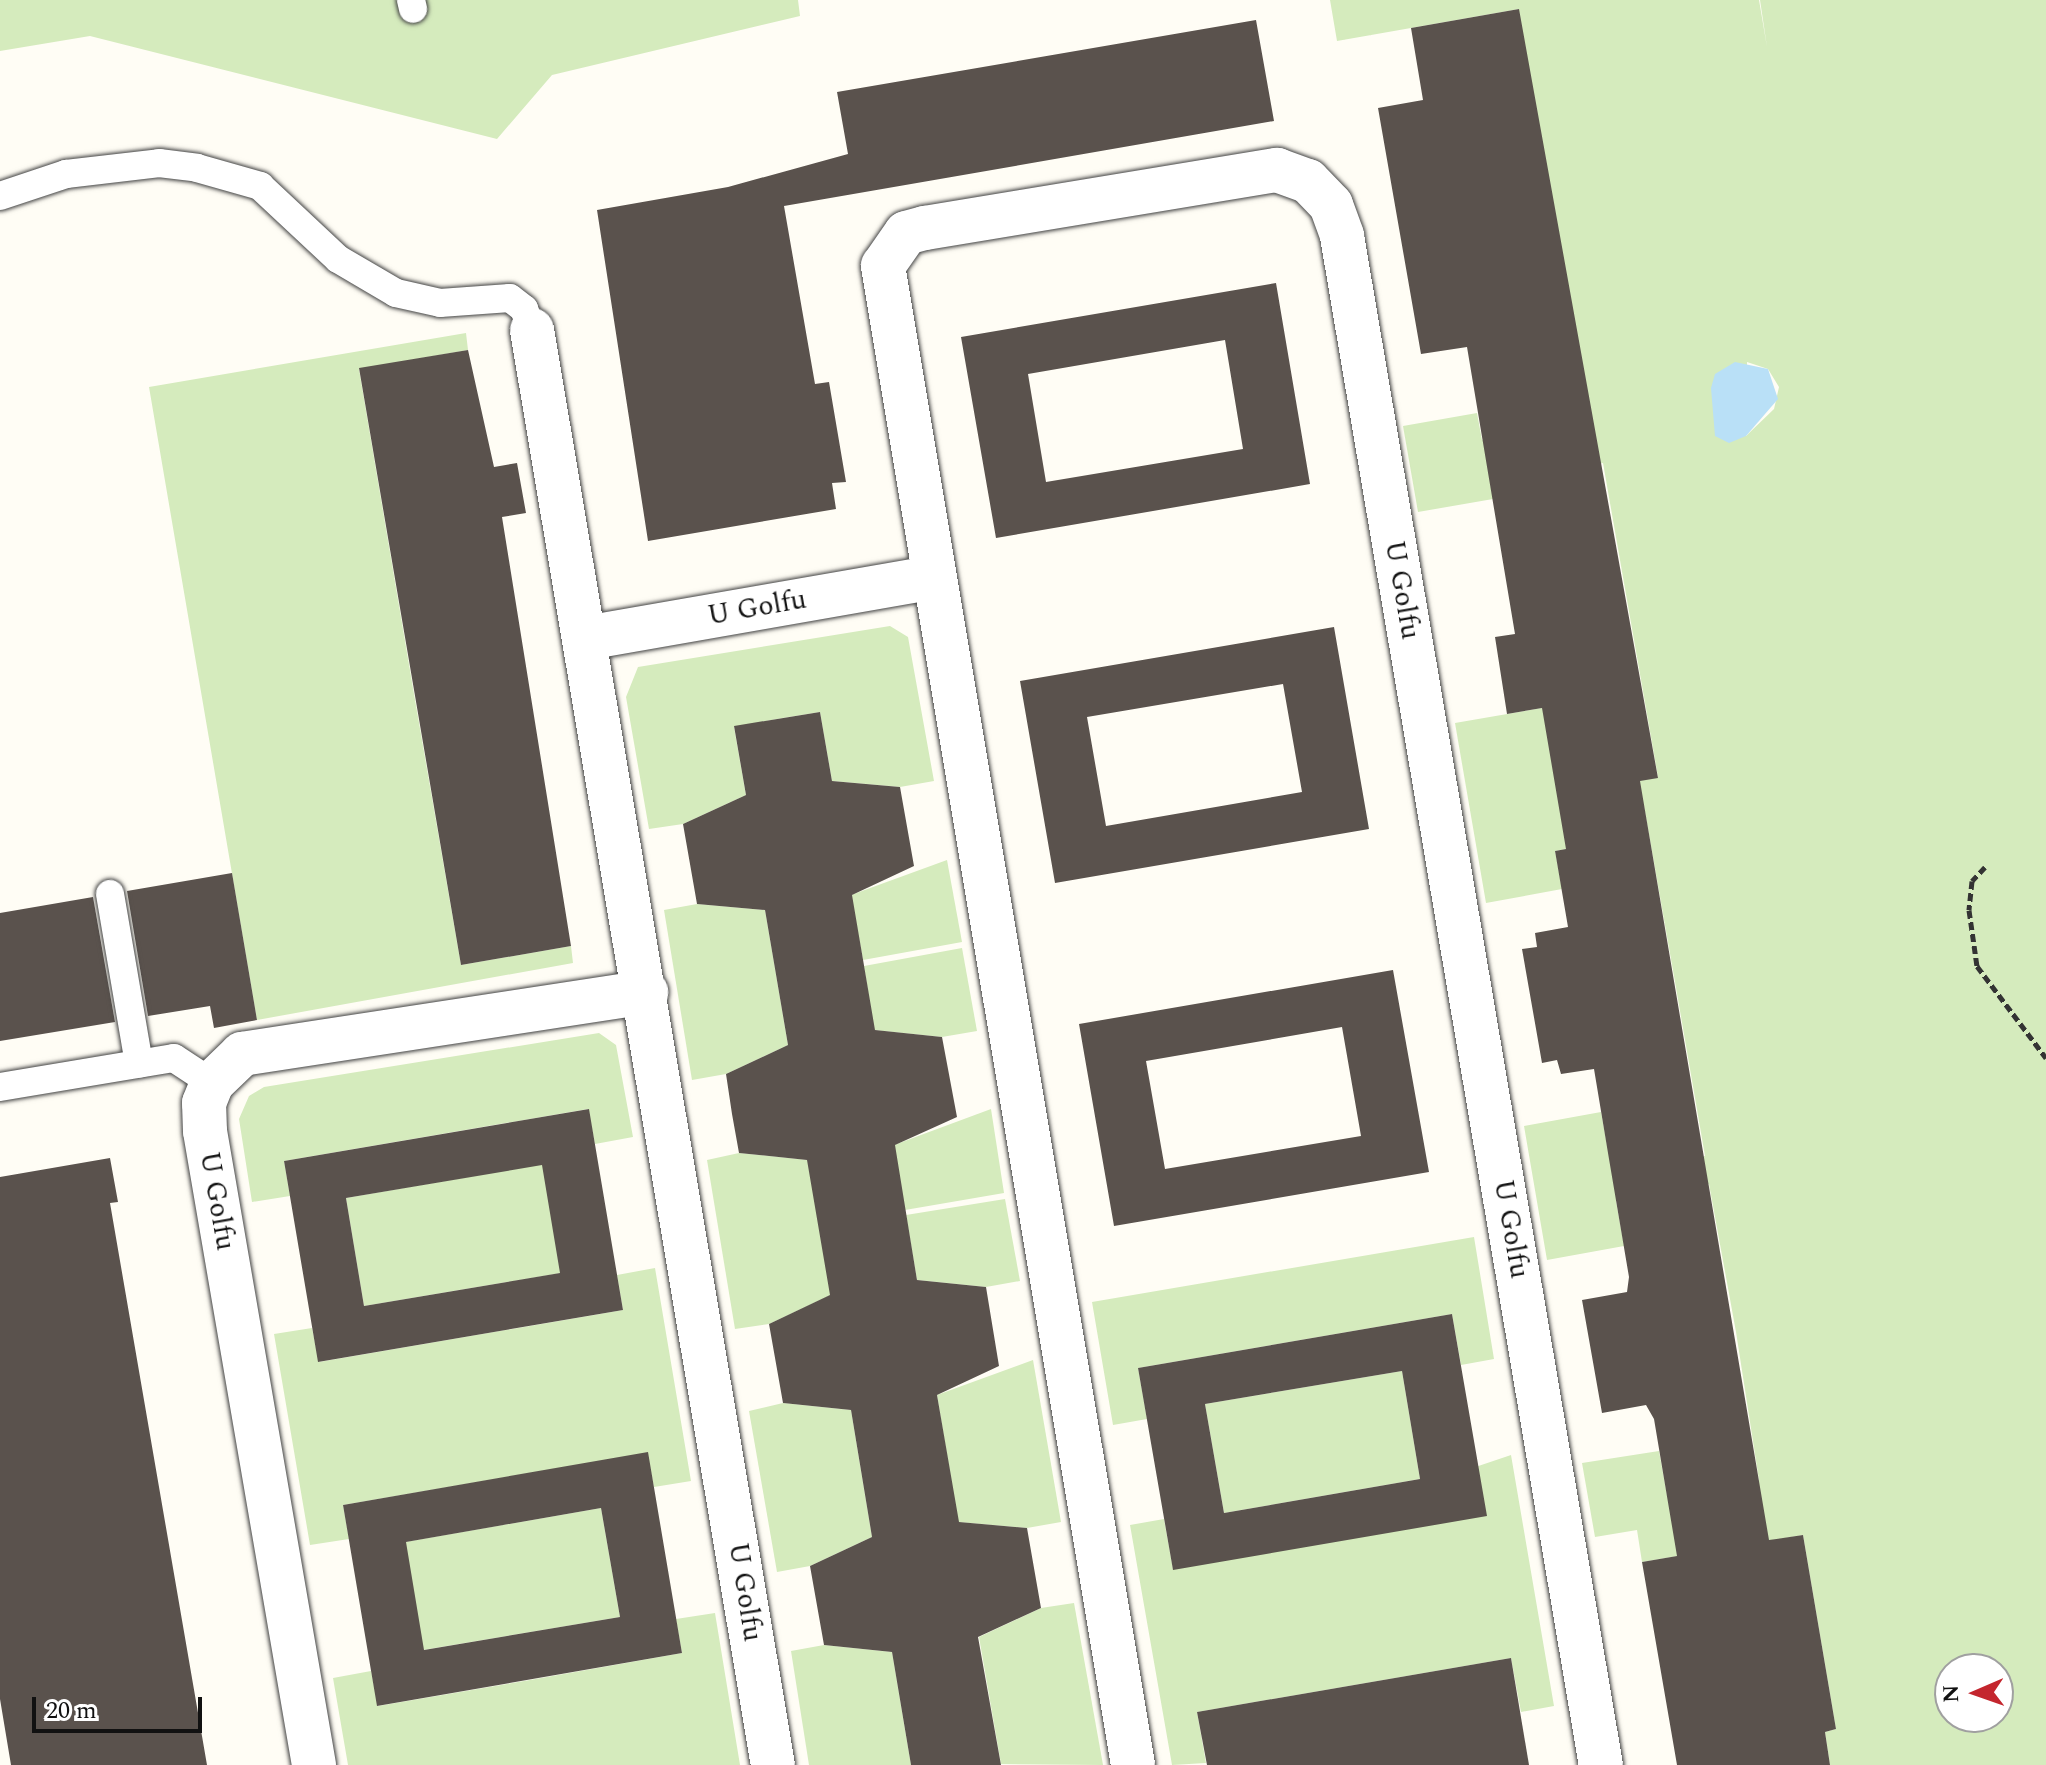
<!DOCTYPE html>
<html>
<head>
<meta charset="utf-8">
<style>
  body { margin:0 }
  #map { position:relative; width:2046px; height:1765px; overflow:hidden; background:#fffdf5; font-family:Spectral,serif }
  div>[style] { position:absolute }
  .green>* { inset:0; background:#d5ebbd }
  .water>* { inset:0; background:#b9e0f7 }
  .building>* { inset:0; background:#5a524d }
  .path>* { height:5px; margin-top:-2.5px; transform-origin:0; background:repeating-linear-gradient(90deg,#333 0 8px,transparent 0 12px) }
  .roads { filter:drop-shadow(0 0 2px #444) drop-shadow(0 0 2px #444) }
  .service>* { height:28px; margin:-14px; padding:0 14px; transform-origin:14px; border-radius:14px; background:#fff }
  .minor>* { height:44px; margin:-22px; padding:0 22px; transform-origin:22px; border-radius:22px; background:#fff }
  span { translate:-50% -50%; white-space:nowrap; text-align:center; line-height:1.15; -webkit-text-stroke:8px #fff; paint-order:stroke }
  .street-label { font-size:28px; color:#111 }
  .north { position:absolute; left:1934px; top:1653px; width:80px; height:80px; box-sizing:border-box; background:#fff; border:2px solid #a0a0a0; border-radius:50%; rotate:268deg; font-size:22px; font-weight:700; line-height:32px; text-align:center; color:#111 }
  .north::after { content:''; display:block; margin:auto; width:28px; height:36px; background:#c4262e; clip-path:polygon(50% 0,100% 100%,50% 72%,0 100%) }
  .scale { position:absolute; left:32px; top:1697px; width:170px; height:36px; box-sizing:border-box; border:4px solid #111; border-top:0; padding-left:10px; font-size:24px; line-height:28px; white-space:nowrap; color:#111; -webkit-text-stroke:6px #fff; paint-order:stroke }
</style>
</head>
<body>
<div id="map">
  <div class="green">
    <div style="clip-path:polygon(0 0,798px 0,800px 16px,552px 75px,497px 139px,90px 36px,0 51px)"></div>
    <div style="clip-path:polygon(evenodd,1330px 0,1759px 0,1767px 47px,1760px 0,2046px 0,2046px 1765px,1830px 1765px,1825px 1732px,1836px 1729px,1803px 1535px,1642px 1562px,1637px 1530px,1595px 1537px,1582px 1463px,1659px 1451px,1667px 1495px,1759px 1480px,1736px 1332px,1709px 1184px,1616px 1201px,1624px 1246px,1547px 1260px,1524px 1126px,1601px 1112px,1607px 1145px,1641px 1139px,1646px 1167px,1705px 1156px,1675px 982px,1644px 806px,1585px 817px,1589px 845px,1555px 851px,1562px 889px,1486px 903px,1455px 723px,1542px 708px,1658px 777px,1603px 463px,1490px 482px,1493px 499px,1418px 512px,1403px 426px,1477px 413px,1482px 440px,1526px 433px,1519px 9px,1337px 41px,1330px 0,1747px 362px,1768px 369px,1779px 387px,1774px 409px,1746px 436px,1747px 362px,1330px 0,1950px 1669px,1998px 1669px,1998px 1717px,1950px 1717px,1950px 1669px)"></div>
    <div style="clip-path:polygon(466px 333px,468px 350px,359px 369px,413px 688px,461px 965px,571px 946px,573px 963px,257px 1020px,149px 387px)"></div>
    <div style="clip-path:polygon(890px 626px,908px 637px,934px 781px,900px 787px,832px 781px,820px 712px,777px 719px,734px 727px,746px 795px,683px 824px,649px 829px,626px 697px,638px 667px)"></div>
    <div style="clip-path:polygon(947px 860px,962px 942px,863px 960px,851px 895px)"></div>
    <div style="clip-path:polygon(697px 904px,765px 910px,788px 1045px,726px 1074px,692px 1080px,664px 910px)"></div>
    <div style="clip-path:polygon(962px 948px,977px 1031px,942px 1037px,874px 1030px,864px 966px)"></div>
    <div style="clip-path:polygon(599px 1033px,616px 1045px,633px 1137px,595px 1144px,588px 1109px,284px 1161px,290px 1196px,252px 1202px,239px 1119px,249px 1096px,264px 1087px)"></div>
    <div style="clip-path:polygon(991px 1109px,1004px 1193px,905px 1210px,894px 1145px)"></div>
    <div style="clip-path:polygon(739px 1153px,808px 1160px,831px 1295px,769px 1324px,735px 1329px,707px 1160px)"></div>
    <div style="clip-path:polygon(543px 1164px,561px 1273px,364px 1306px,346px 1198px)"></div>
    <div style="clip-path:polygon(1005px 1199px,1020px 1281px,986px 1287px,917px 1280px,906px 1215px)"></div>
    <div style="clip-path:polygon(1474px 1237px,1494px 1359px,1461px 1365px,1452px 1314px,1138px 1368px,1147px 1419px,1113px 1425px,1092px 1302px)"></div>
    <div style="clip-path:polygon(655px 1268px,691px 1481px,654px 1487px,647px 1453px,343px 1505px,349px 1539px,310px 1545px,274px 1334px,312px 1328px,319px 1362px,623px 1310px,617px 1275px)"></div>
    <div style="clip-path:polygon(1033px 1360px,1061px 1522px,1027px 1528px,958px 1522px,937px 1395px)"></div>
    <div style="clip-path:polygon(1402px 1371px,1420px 1479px,1224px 1513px,1205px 1404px)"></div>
    <div style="clip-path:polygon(783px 1403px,851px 1410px,872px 1537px,810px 1566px,777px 1572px,749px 1411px)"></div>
    <div style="clip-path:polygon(1511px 1455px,1554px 1706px,1521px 1712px,1511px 1658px,1197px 1712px,1206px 1763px,1172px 1765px,1130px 1525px,1164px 1519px,1173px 1569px)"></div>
    <div style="clip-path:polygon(601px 1508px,620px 1617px,423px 1650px,405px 1542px)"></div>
    <div style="clip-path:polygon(1074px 1603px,1103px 1765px,1001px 1764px,979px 1637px,1041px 1608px)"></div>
    <div style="clip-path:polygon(715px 1613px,740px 1765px,348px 1765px,333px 1678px,371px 1671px,378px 1706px,530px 1680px,682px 1653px,676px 1619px)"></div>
    <div style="clip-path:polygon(824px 1645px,892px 1652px,911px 1765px,809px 1765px,791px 1651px)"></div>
  </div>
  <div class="water">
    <div style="clip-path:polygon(1735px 362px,1768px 369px,1778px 399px,1746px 436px,1729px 443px,1715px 436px,1711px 388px,1715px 374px)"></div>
  </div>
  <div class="building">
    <div style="clip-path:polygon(1519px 9px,1658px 778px,1640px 781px,1769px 1540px,1803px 1535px,1836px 1729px,1825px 1732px,1830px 1765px,1677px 1765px,1642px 1562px,1677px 1556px,1654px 1419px,1646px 1405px,1602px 1413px,1582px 1300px,1627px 1292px,1629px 1277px,1609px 1159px,1594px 1069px,1561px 1074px,1557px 1060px,1542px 1063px,1522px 949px,1537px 947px,1535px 933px,1568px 927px,1555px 851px,1566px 849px,1542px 708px,1507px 714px,1495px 637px,1515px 634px,1467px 347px,1421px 354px,1378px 108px,1423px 100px,1411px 28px)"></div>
    <div style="clip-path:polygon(1256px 20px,1274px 121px,784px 206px,815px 384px,829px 382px,846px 482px,832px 483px,836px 509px,648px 541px,597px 210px,728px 187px,848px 154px,837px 92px)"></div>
    <div style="clip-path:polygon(evenodd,1276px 283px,1310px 484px,996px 538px,961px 337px,1276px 283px,1225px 340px,1243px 449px,1046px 482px,1028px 374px,1225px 340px)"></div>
    <div style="clip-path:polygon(468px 350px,494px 467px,517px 463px,526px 513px,502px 517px,571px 946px,461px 965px,359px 368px)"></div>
    <div style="clip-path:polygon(evenodd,1334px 627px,1369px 829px,1055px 883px,1020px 681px,1334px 627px,1283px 684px,1302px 792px,1106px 826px,1087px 717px,1283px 684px)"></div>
    <div style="clip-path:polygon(820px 712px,832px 781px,900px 787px,914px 866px,852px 895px,875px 1030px,942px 1037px,957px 1117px,895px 1145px,917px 1280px,986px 1287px,999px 1366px,937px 1395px,959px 1522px,1027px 1528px,1041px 1608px,978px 1637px,1001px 1765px,911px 1765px,892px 1652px,824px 1645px,810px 1566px,872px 1537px,851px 1410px,783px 1403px,769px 1324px,830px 1295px,807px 1160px,739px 1153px,732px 1114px,726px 1074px,788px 1045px,765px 910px,697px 904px,683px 824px,746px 795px,734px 726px)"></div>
    <div style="clip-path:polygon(232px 873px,257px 1020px,214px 1028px,210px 1006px,148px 1016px,127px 891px)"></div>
    <div style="clip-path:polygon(93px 897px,115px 1022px,0 1041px,0 913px)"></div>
    <div style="clip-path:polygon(evenodd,1393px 970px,1429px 1172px,1114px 1226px,1079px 1024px,1393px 970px,1342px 1027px,1361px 1136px,1165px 1169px,1146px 1061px,1342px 1027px)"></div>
    <div style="clip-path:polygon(evenodd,589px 1109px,623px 1310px,318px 1362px,284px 1161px,589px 1109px,542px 1165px,560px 1273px,364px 1306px,346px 1198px,542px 1165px)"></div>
    <div style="clip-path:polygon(110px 1158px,118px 1202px,110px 1203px,207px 1765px,11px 1765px,0 1699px,0 1177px)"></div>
    <div style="clip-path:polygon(evenodd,1452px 1314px,1487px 1516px,1173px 1570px,1138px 1368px,1452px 1314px,1402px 1371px,1420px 1479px,1224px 1513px,1205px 1404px,1402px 1371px)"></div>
    <div style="clip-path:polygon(evenodd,648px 1452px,682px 1653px,377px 1706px,343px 1505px,648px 1452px,601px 1508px,620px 1617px,424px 1650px,406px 1542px,601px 1508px)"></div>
    <div style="clip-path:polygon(1511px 1658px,1529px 1765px,1207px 1765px,1197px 1712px)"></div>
  </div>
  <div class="path">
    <div style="left:1985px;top:867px;width:19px;rotate:133deg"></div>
    <div style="left:1972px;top:881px;width:29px;rotate:96deg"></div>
    <div style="left:1969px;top:910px;width:57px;rotate:81.9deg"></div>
    <div style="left:1977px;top:966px;width:115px;rotate:53.1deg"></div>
  </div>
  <div class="roads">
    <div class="service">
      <div style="left:411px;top:0;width:9px;rotate:77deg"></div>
      <div style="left:0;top:196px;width:70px;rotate:-18.4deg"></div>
      <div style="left:66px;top:174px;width:94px;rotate:-6.7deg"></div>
      <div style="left:159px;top:163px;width:38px;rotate:7deg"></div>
      <div style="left:197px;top:168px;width:66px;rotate:15.9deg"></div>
      <div style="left:260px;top:186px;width:107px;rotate:43.1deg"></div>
      <div style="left:338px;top:259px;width:67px;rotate:30.4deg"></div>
      <div style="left:396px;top:293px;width:45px;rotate:12.8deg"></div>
      <div style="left:440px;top:303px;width:70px;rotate:-4.1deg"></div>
      <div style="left:510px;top:298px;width:18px;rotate:38deg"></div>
      <div style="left:524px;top:309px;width:22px;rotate:69deg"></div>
      <div style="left:110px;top:894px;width:172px;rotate:80.3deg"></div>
      <div style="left:0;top:1087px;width:176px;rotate:-9.5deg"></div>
      <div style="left:174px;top:1058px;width:45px;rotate:33.3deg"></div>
    </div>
    <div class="minor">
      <div style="left:532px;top:330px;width:1455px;rotate:80.47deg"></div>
      <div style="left:586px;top:638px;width:348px;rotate:-9.9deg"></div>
      <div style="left:314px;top:1765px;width:643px;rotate:-99.76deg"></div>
      <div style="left:205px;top:1131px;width:28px;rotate:-92deg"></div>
      <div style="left:204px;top:1103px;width:22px;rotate:-68deg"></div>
      <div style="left:212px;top:1083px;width:42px;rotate:-44deg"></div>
      <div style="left:242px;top:1054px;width:409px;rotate:-8.7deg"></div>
      <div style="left:1133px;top:1765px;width:1520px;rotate:-99.47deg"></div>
      <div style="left:883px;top:266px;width:40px;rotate:-55.1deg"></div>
      <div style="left:906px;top:233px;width:20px;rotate:-15deg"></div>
      <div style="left:925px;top:228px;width:357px;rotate:-9.4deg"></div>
      <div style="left:1277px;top:170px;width:33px;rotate:20deg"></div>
      <div style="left:1308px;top:181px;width:33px;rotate:46deg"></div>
      <div style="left:1331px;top:205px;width:33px;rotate:70deg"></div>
      <div style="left:1342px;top:236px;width:1551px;rotate:80.39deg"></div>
    </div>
  </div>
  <div class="street-label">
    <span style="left:1402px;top:590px;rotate:80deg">U Golfu</span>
    <span style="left:757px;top:608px;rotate:-10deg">U Golfu</span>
    <span style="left:217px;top:1201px;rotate:80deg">U Golfu</span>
    <span style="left:1511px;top:1229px;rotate:80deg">U Golfu</span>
    <span style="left:745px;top:1592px;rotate:81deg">U Golfu</span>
  </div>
  <div class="north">N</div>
  <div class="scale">20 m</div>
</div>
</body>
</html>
